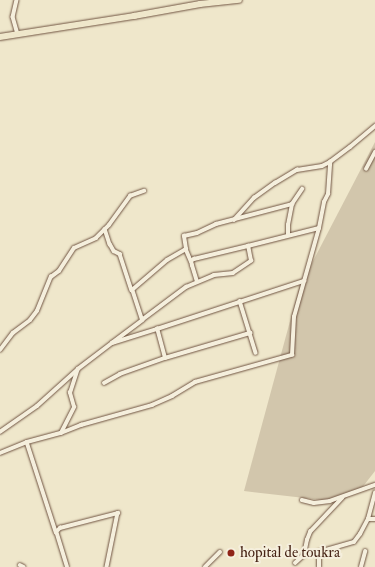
<!DOCTYPE html>
<html>
<head>
<meta charset="utf-8">
<style>
  body { margin:0 }
  #map { position:relative; width:375px; height:567px; overflow:hidden; background:#efe7cb; font-family:"IM FELL Double Pica",serif }
  div>[style] { position:absolute }
  .green>* { inset:0; background:#d2c6ac }
  .roads { filter:drop-shadow(0 0 1px #705442) drop-shadow(0 0 1px #705442) }
  .minor>* { height:3.5px; margin:-1.75px; padding:0 1.75px; transform-origin:1.75px; border-radius:1.75px; background:#f5efdd }
  .highway>* { height:5.5px; margin:-2.75px; padding:0 2.75px; transform-origin:2.75px; border-radius:2.75px; background:#efe7cb }
  .dots>* { width:11px; height:11px; translate:-50% -50%; box-sizing:border-box; border:2px solid #f5efdd; border-radius:50% }
  span { translate:-50% -50%; white-space:nowrap; text-align:center; line-height:1.15; -webkit-text-stroke:4px #f5efdd; paint-order:stroke }
  .poi-label { font-size:15px; color:#462315 }
  .left { translate:0 -50%; text-align:left }
</style>
</head>
<body>
<div id="map">
  <div class="green">
    <div style="clip-path:polygon(375px 142px,375px 471px,361px 489px,340px 502px,244px 491px,299px 288px)"></div>
  </div>
  <div class="roads">
    <div class="minor">
      <div style="left:17px;top:0;width:17px;rotate:103deg"></div>
      <div style="left:13px;top:17px;width:18px;rotate:74deg"></div>
      <div style="left:366px;top:169px;width:19px;rotate:-62deg"></div>
      <div style="left:234px;top:220px;width:30px;rotate:-48deg"></div>
      <div style="left:254px;top:198px;width:26px;rotate:-36deg"></div>
      <div style="left:275px;top:183px;width:26px;rotate:-31deg"></div>
      <div style="left:297px;top:170px;width:25px;rotate:-9deg"></div>
      <div style="left:322px;top:166px;width:9px;rotate:-27deg"></div>
      <div style="left:330px;top:162px;width:25px;rotate:-37deg"></div>
      <div style="left:350px;top:147px;width:33px;rotate:-40deg"></div>
      <div style="left:105px;top:229px;width:16px;rotate:72deg"></div>
      <div style="left:110px;top:244px;width:8px;rotate:60deg"></div>
      <div style="left:114px;top:251px;width:7px;rotate:27deg"></div>
      <div style="left:120px;top:254px;width:38px;rotate:72deg"></div>
      <div style="left:288px;top:235px;width:10px;rotate:-90deg"></div>
      <div style="left:288px;top:225px;width:21px;rotate:-79deg"></div>
      <div style="left:292px;top:204px;width:18px;rotate:-56deg"></div>
      <div style="left:186px;top:249px;width:13px;rotate:67deg"></div>
      <div style="left:197px;top:282px;width:17px;rotate:-107deg"></div>
      <div style="left:192px;top:266px;width:5px;rotate:-101deg"></div>
      <div style="left:191px;top:261px;width:4px;rotate:-34deg"></div>
      <div style="left:194px;top:259px;width:56px;rotate:-13.5deg"></div>
      <div style="left:240px;top:301px;width:54px;rotate:72.9deg"></div>
      <div style="left:142px;top:320px;width:55px;rotate:-36.9deg"></div>
      <div style="left:186px;top:287px;width:30px;rotate:-23deg"></div>
      <div style="left:214px;top:275px;width:19px;rotate:-6deg"></div>
      <div style="left:233px;top:273px;width:22px;rotate:-34deg"></div>
      <div style="left:251px;top:261px;width:15px;rotate:-101deg"></div>
      <div style="left:248px;top:246px;width:73px;rotate:-14.2deg"></div>
      <div style="left:319px;top:228px;width:26px;rotate:-79deg"></div>
      <div style="left:324px;top:202px;width:9px;rotate:-63deg"></div>
      <div style="left:328px;top:194px;width:32px;rotate:-86deg"></div>
      <div style="left:112px;top:343px;width:38px;rotate:-37deg"></div>
      <div style="left:142px;top:320px;width:32px;rotate:-108deg"></div>
      <div style="left:132px;top:290px;width:46px;rotate:-40.6deg"></div>
      <div style="left:167px;top:260px;width:22px;rotate:-30deg"></div>
      <div style="left:186px;top:249px;width:13px;rotate:-99deg"></div>
      <div style="left:184px;top:236px;width:13px;rotate:-13deg"></div>
      <div style="left:197px;top:233px;width:21px;rotate:-25deg"></div>
      <div style="left:216px;top:224px;width:79px;rotate:-14.7deg"></div>
      <div style="left:0;top:350px;width:21px;rotate:-53deg"></div>
      <div style="left:13px;top:333px;width:21px;rotate:-37deg"></div>
      <div style="left:30px;top:320px;width:11px;rotate:-52deg"></div>
      <div style="left:37px;top:311px;width:37px;rotate:-68deg"></div>
      <div style="left:51px;top:277px;width:10px;rotate:-37deg"></div>
      <div style="left:59px;top:271px;width:27px;rotate:-57deg"></div>
      <div style="left:74px;top:248px;width:24px;rotate:-24deg"></div>
      <div style="left:96px;top:238px;width:18px;rotate:-45deg"></div>
      <div style="left:109px;top:225px;width:36px;rotate:-54deg"></div>
      <div style="left:130px;top:196px;width:15px;rotate:-20deg"></div>
      <div style="left:165px;top:358px;width:30px;rotate:-105deg"></div>
      <div style="left:157px;top:329px;width:155px;rotate:-18.1deg"></div>
      <div style="left:104px;top:383px;width:18px;rotate:-29deg"></div>
      <div style="left:120px;top:374px;width:48px;rotate:-19.6deg"></div>
      <div style="left:165px;top:358px;width:89px;rotate:-16.4deg"></div>
      <div style="left:0;top:432px;width:45px;rotate:-35.1deg"></div>
      <div style="left:37px;top:406px;width:54px;rotate:-42deg"></div>
      <div style="left:61px;top:433px;width:29px;rotate:-63deg"></div>
      <div style="left:74px;top:407px;width:15px;rotate:-106deg"></div>
      <div style="left:70px;top:393px;width:25px;rotate:-72deg"></div>
      <div style="left:78px;top:369px;width:43px;rotate:-37.4deg"></div>
      <div style="left:112px;top:343px;width:47px;rotate:-17.3deg"></div>
      <div style="left:27px;top:442px;width:95px;rotate:72.1deg"></div>
      <div style="left:0;top:453px;width:29px;rotate:-22deg"></div>
      <div style="left:27px;top:442px;width:35px;rotate:-15deg"></div>
      <div style="left:61px;top:433px;width:22px;rotate:-22deg"></div>
      <div style="left:81px;top:425px;width:74px;rotate:-15.7deg"></div>
      <div style="left:152px;top:405px;width:22px;rotate:-24deg"></div>
      <div style="left:172px;top:396px;width:27px;rotate:-31deg"></div>
      <div style="left:195px;top:382px;width:101px;rotate:-15.6deg"></div>
      <div style="left:292px;top:355px;width:38px;rotate:-87deg"></div>
      <div style="left:294px;top:317px;width:92px;rotate:-74.3deg"></div>
      <div style="left:302px;top:500px;width:12px;rotate:14deg"></div>
      <div style="left:314px;top:503px;width:16px;rotate:-7deg"></div>
      <div style="left:330px;top:501px;width:48px;rotate:-19.6deg"></div>
      <div style="left:368px;top:519px;width:7px"></div>
      <div style="left:295px;top:563px;width:12px;rotate:-42deg"></div>
      <div style="left:304px;top:555px;width:15px;rotate:-79deg"></div>
      <div style="left:307px;top:540px;width:9px;rotate:-69deg"></div>
      <div style="left:310px;top:532px;width:47px;rotate:-46.7deg"></div>
      <div style="left:20px;top:565px;width:4px;rotate:27deg"></div>
      <div style="left:67px;top:567px;width:37px;rotate:-107deg"></div>
      <div style="left:56px;top:532px;width:6px;rotate:-45deg"></div>
      <div style="left:60px;top:528px;width:60px;rotate:-14.5deg"></div>
      <div style="left:118px;top:513px;width:55px;rotate:101.5deg"></div>
      <div style="left:205px;top:567px;width:21px;rotate:-45deg"></div>
      <div style="left:319px;top:567px;width:15px;rotate:-90deg"></div>
      <div style="left:319px;top:552px;width:36px;rotate:-16deg"></div>
      <div style="left:354px;top:542px;width:10px;rotate:-53deg"></div>
      <div style="left:360px;top:534px;width:17px;rotate:-62deg"></div>
      <div style="left:368px;top:519px;width:27px;rotate:-75deg"></div>
      <div style="left:361px;top:567px;width:16px;rotate:-75deg"></div>
    </div>
    <div class="highway">
      <div style="left:0;top:37px;width:136px;rotate:-8.9deg"></div>
      <div style="left:134px;top:16px;width:67px;rotate:-10.3deg"></div>
      <div style="left:200px;top:4px;width:39px;rotate:-6deg"></div>
    </div>
  </div>
  <div class="dots">
    <div style="left:231px;top:553px;background:#8f2418"></div>
  </div>
  <div class="poi-label">
    <span class="left" style="left:240px;top:553px">hopital de toukra</span>
  </div>
</div>
</body>
</html>
